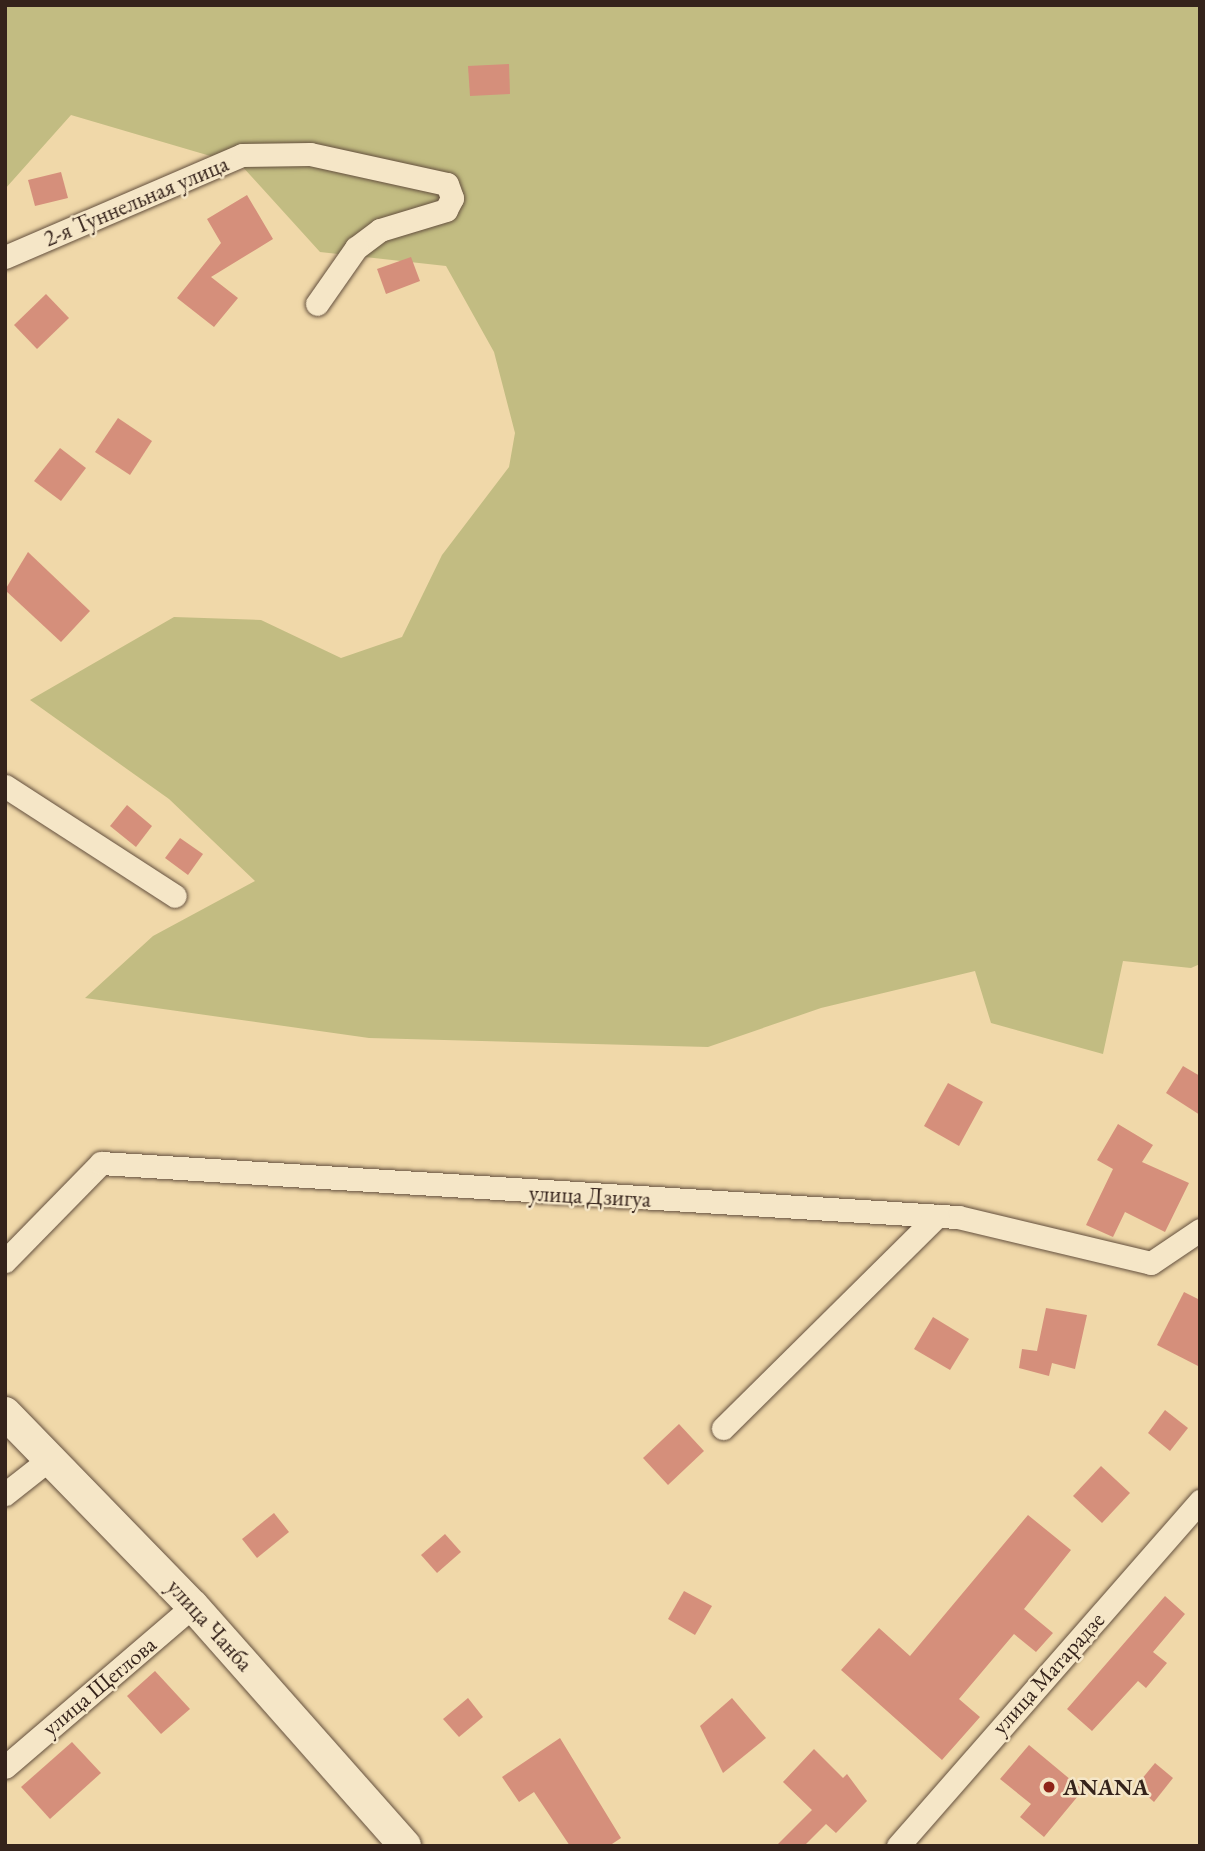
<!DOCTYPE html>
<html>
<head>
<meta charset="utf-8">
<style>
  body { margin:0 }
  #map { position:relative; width:1205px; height:1851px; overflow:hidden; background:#f0d8a9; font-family:"EB Garamond",serif }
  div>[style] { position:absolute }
  .green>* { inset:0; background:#c2bc82 }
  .building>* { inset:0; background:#d58f7b }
  .roads { filter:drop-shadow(0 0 2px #64503e) drop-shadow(0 0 2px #64503e) }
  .street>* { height:23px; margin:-11.5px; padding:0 11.5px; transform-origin:11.5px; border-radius:11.5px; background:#f5e6c7 }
  .secondary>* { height:32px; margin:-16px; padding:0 16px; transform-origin:16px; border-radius:16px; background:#f5e6c7 }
  .dots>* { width:19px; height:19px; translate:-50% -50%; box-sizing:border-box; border:4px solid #f5e6c7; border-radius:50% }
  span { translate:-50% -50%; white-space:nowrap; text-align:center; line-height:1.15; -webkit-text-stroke:5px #f5e6c7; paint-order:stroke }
  .street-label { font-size:23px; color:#35231b }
  .poi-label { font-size:23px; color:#35231b; font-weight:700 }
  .left { translate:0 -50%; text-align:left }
  .frame { position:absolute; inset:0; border:7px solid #35231b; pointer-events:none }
</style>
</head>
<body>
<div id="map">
  <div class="green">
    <div style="clip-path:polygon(5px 5px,1200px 5px,1200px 964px,1191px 968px,1123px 961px,1103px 1054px,991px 1023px,975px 971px,821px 1008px,708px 1047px,369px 1038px,85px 998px,153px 936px,255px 881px,169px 799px,30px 700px,174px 617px,261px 620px,341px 658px,402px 637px,442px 555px,509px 467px,515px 433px,494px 352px,446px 266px,320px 252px,241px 165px,71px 115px,5px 189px)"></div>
  </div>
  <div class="building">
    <div style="clip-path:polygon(509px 64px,510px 94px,470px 96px,468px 66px)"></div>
    <div style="clip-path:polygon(61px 172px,68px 198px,35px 206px,28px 180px)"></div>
    <div style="clip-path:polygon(247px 195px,273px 239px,211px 277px,238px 298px,214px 327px,177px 298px,221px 243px,207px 219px)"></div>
    <div style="clip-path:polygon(411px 257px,420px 281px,386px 294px,377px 269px)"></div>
    <div style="clip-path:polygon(46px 294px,69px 318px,37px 349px,14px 325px)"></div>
    <div style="clip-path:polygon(118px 418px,152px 441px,130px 475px,95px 452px)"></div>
    <div style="clip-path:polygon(60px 448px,86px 468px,61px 501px,34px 481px)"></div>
    <div style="clip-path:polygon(28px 552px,90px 611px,61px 642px,5px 590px)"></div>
    <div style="clip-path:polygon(127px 805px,152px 826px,136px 847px,110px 826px)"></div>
    <div style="clip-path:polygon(180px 838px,203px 854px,188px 875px,165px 858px)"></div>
    <div style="clip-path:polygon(1183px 1066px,1200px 1076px,1200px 1115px,1166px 1093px)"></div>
    <div style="clip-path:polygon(948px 1083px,983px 1102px,959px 1146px,924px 1126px)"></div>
    <div style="clip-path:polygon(1118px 1124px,1153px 1145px,1142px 1162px,1189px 1183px,1165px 1232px,1125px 1212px,1113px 1237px,1086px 1225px,1113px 1169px,1097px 1160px)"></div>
    <div style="clip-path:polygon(1184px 1292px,1200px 1300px,1200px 1367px,1157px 1345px)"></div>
    <div style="clip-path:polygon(1046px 1308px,1087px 1315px,1075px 1369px,1052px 1363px,1049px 1376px,1019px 1368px,1022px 1349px,1037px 1351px)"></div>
    <div style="clip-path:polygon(933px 1317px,969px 1339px,950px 1370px,914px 1349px)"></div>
    <div style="clip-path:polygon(1165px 1410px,1188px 1428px,1170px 1451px,1148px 1433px)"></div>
    <div style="clip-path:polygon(679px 1424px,704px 1451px,668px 1485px,643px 1458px)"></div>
    <div style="clip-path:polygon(1101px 1466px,1130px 1493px,1102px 1523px,1073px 1496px)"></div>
    <div style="clip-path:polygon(274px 1513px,289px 1532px,257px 1558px,242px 1539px)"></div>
    <div style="clip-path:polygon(1028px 1515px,1071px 1550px,1024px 1609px,1053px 1633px,1036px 1652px,1014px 1634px,959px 1699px,980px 1717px,942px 1760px,841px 1670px,879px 1628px,910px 1656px)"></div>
    <div style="clip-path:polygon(445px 1534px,461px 1552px,437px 1573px,421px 1555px)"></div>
    <div style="clip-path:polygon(684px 1591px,712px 1606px,695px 1635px,668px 1619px)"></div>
    <div style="clip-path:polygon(1165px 1596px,1185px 1614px,1153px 1652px,1167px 1663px,1146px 1688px,1138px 1681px,1092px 1731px,1067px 1709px)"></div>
    <div style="clip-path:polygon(155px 1671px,190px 1709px,161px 1734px,127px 1696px)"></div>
    <div style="clip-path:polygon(468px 1698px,483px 1717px,459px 1737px,443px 1719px)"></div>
    <div style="clip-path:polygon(732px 1698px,766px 1738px,723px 1773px,700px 1726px)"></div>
    <div style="clip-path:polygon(560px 1738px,621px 1838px,609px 1846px,570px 1846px,534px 1792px,519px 1802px,502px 1777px)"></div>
    <div style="clip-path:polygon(72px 1742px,101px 1773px,50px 1819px,21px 1787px)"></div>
    <div style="clip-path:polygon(1029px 1745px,1083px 1790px,1044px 1837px,1020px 1817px,1031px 1804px,1000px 1779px)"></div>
    <div style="clip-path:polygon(814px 1749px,843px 1778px,847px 1774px,867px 1801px,836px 1833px,826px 1824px,804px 1846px,776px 1846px,812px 1810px,783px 1782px)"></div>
    <div style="clip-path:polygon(1155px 1763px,1173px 1778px,1154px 1802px,1136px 1786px)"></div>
  </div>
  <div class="roads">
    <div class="street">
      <div style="left:5px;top:257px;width:258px;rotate:-23.3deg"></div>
      <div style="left:242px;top:155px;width:68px;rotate:-0.8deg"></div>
      <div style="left:310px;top:154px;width:140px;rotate:12.4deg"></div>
      <div style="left:447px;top:184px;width:15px;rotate:70deg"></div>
      <div style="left:452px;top:198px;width:13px;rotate:117deg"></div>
      <div style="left:446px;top:210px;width:69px;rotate:163.1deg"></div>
      <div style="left:380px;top:230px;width:30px;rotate:143deg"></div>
      <div style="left:356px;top:248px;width:68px;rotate:124.9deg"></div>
      <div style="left:5px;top:786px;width:202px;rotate:32.9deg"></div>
      <div style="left:5px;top:1261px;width:137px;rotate:-45.6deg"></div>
      <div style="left:101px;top:1163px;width:859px;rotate:3.61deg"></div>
      <div style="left:958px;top:1217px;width:198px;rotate:13.4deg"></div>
      <div style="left:1151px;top:1263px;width:59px;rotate:-34deg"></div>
      <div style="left:723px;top:1428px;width:301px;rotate:-44.7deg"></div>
      <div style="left:5px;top:1494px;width:60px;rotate:-38.2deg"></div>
      <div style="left:5px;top:1767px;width:248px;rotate:-40.6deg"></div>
      <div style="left:898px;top:1846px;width:459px;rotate:-48.8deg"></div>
    </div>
    <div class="secondary">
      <div style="left:5px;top:1413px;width:269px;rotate:45.8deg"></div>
      <div style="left:193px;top:1606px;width:320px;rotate:48.5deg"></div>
    </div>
  </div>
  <div class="dots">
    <div style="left:1049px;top:1787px;background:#8f2418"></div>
  </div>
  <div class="street-label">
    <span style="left:136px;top:201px;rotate:-23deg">2-я Туннельная улица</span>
    <span style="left:590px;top:1196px;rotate:3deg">улица Дзигуа</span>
    <span style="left:210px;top:1625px;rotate:48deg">улица Чанба</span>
    <span style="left:1048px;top:1673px;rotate:-48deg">улица Матарадзе</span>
    <span style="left:99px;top:1686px;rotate:-40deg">улица Щеглова</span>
  </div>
  <div class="poi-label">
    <span class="left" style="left:1063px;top:1787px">ANANA</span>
  </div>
  <div class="frame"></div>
</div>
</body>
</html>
